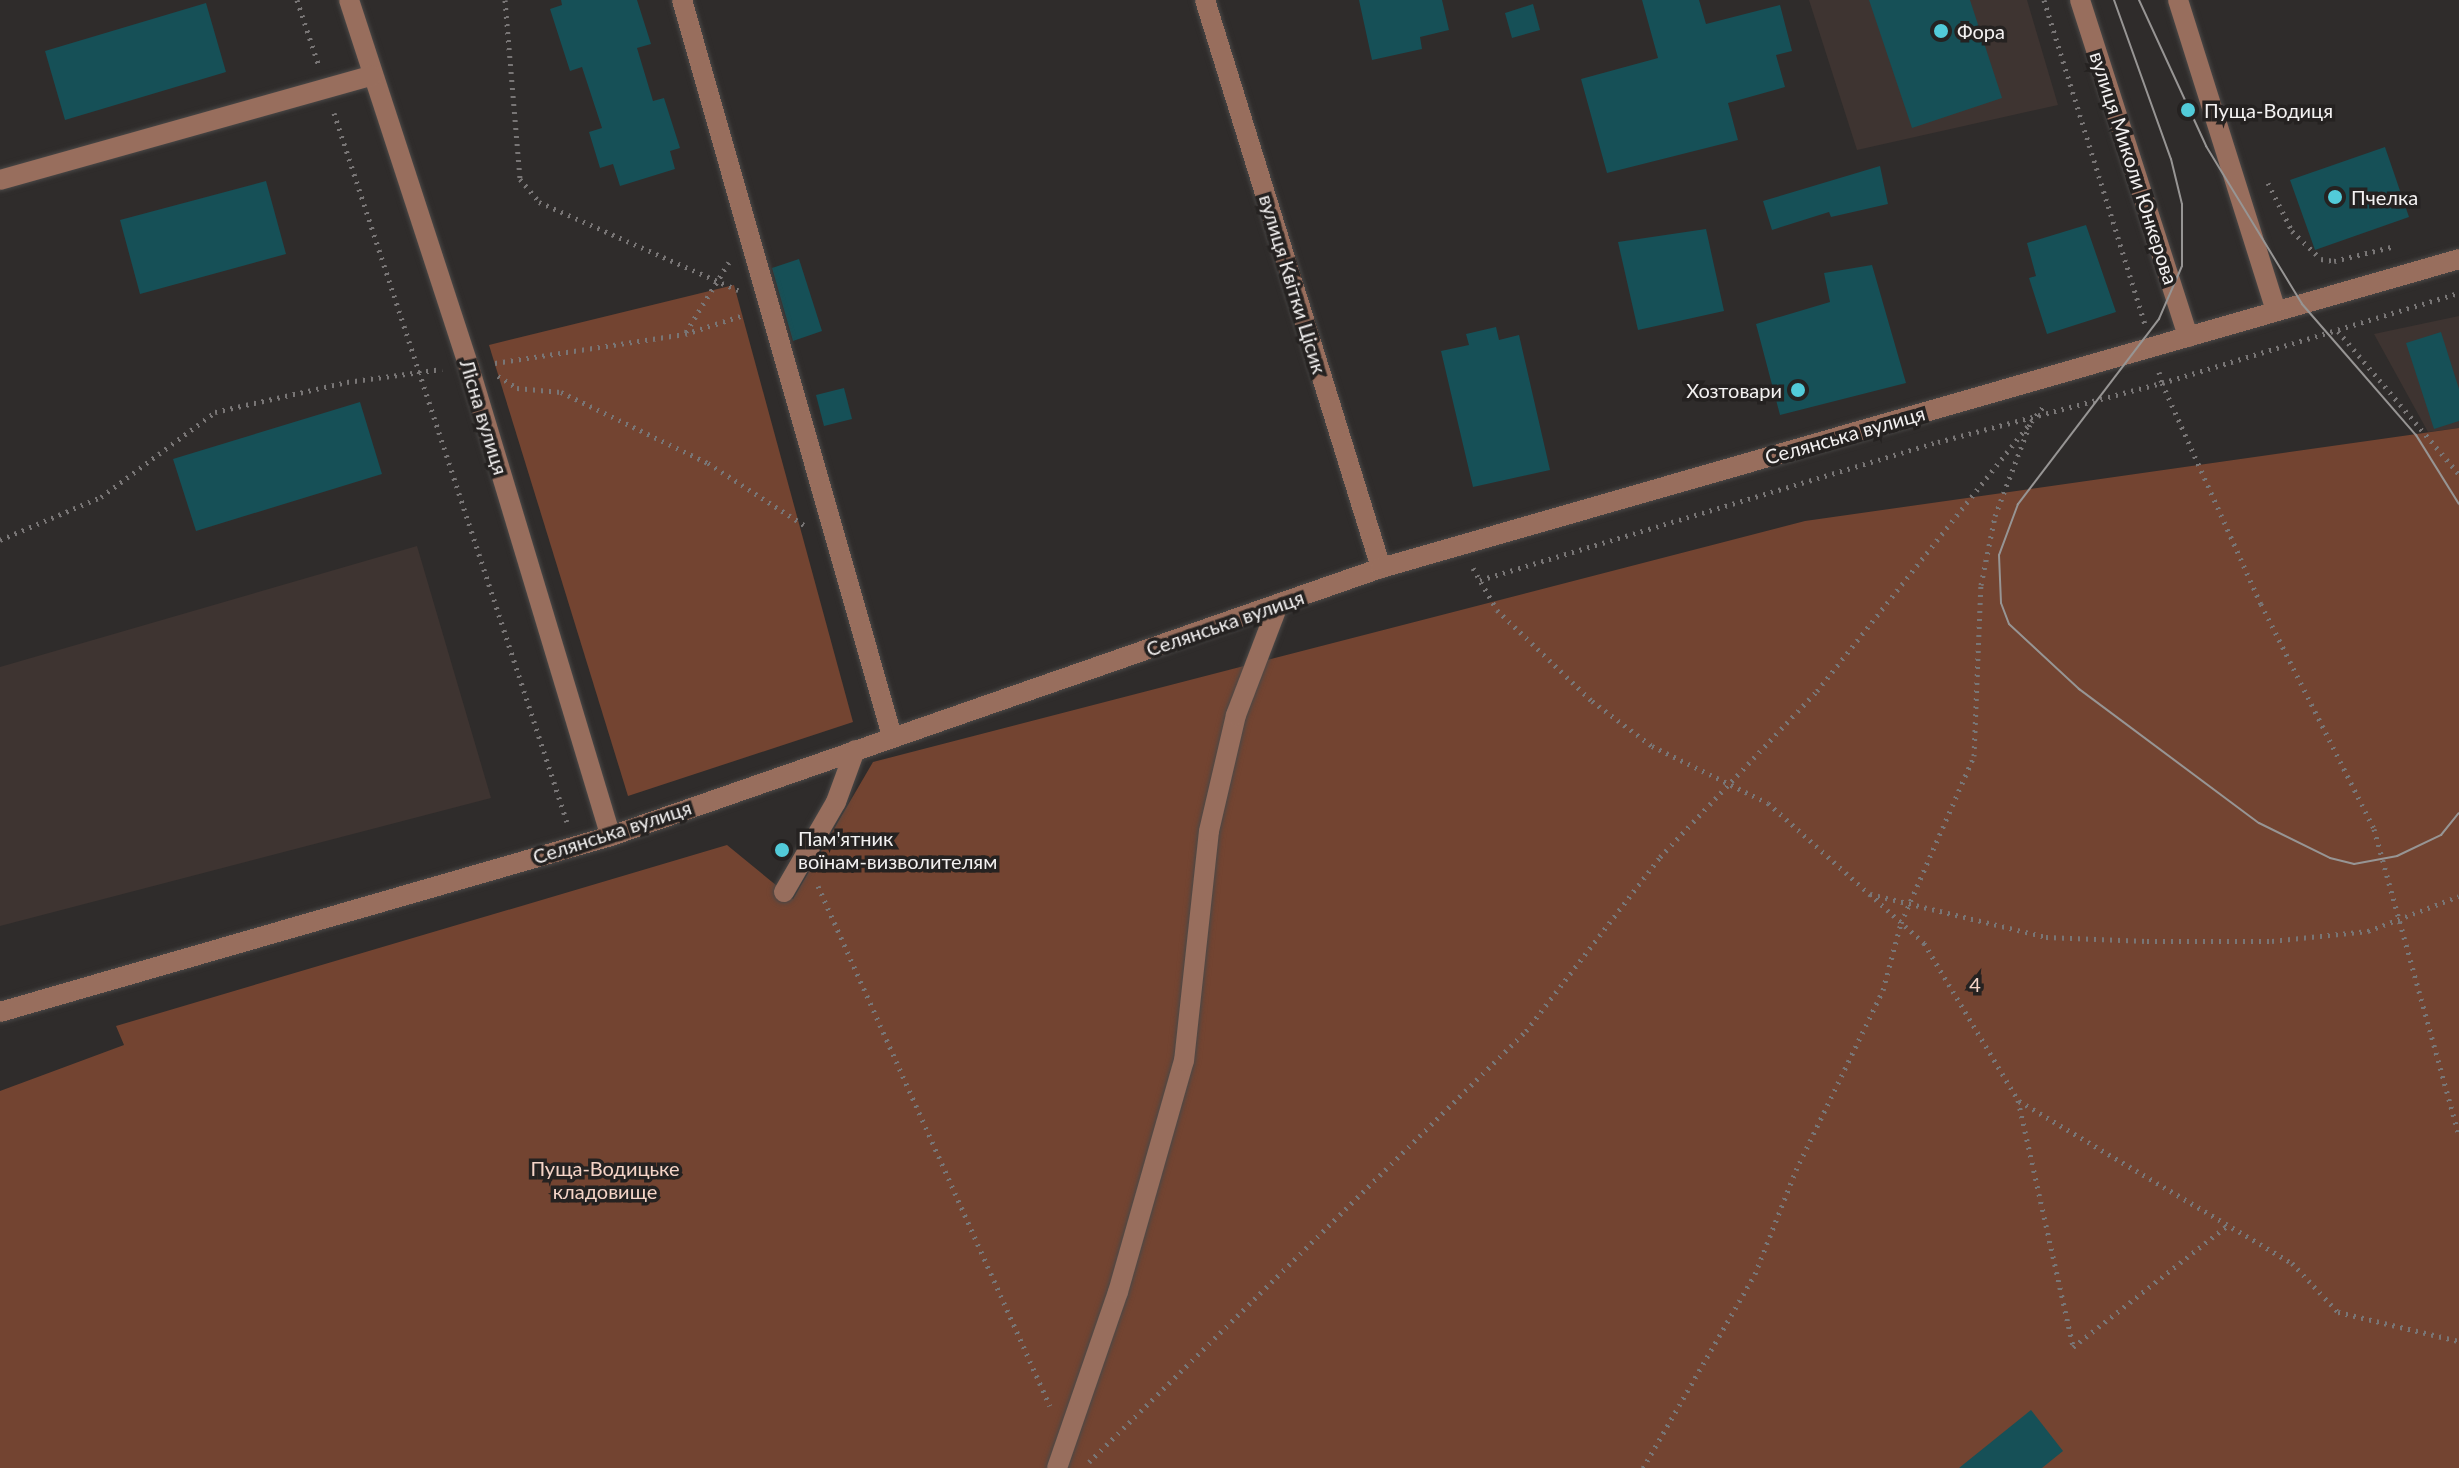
<!DOCTYPE html>
<html>
<head>
<meta charset="utf-8">
<style>
  body { margin:0 }
  #map { position:relative; width:2459px; height:1468px; overflow:hidden; background:#2f2c2b; font-family:Lato,sans-serif }
  div>[style] { position:absolute }
  .built>* { inset:0; background:#3e3431 }
  .green>* { inset:0; background:#734431 }
  .building>* { inset:0; background:#165057 }
  .path>* { height:5px; margin-top:-2.5px; transform-origin:0; background:repeating-linear-gradient(90deg,#797676 0 2px,transparent 0 8px) }
  .roads { filter:drop-shadow(0 0 2px #4a4847) drop-shadow(0 0 2px #4a4847) }
  .minor>* { height:20px; margin:-10px; padding:0 10px; transform-origin:10px; border-radius:10px; background:#986e5d }
  .tram>* { height:2px; margin:-1px; padding:0 1px; transform-origin:1px; border-radius:1px; background:#979594 }
  .dots>* { width:22px; height:22px; translate:-50% -50%; box-sizing:border-box; border:4px solid #252221; border-radius:50% }
  span { translate:-50% -50%; white-space:nowrap; text-align:center; line-height:1.15; -webkit-text-stroke:7px #252221; paint-order:stroke }
  .poi-label { font-size:20px; color:#f3f1f1 }
  .left { translate:0 -50%; text-align:left }
  .right { translate:-100% -50%; text-align:right }
  .street-label { font-size:20px; color:#f3f1f1 }
  .park-label { font-size:20px; color:#f5d4c7 }
</style>
</head>
<body>
<div id="map">
  <div class="built">
    <div style="clip-path:polygon(1809px 0,2027px 0,2058px 105px,1857px 150px)"></div>
    <div style="clip-path:polygon(2459px 316px,2459px 428px,2428px 432px,2374px 334px)"></div>
    <div style="clip-path:polygon(417px 546px,491px 798px,0 926px,0 667px)"></div>
  </div>
  <div class="green">
    <div style="clip-path:polygon(734px 285px,853px 722px,628px 796px,489px 345px)"></div>
    <div style="clip-path:polygon(2459px 428px,2459px 1468px,0 1468px,0 1091px,124px 1045px,116px 1026px,727px 845px,793px 899px,873px 762px,1805px 521px)"></div>
  </div>
  <div class="building">
    <div style="clip-path:polygon(561px 0,637px 0,651px 44px,637px 48px,653px 101px,664px 98px,680px 148px,670px 151px,675px 169px,620px 186px,613px 164px,600px 168px,589px 132px,602px 128px,582px 67px,570px 71px,550px 9px,562px 5px)"></div>
    <div style="clip-path:polygon(1359px 0,1442px 0,1449px 30px,1420px 37px,1422px 49px,1372px 60px)"></div>
    <div style="clip-path:polygon(1642px 0,1699px 0,1706px 24px,1780px 5px,1792px 51px,1776px 55px,1785px 87px,1728px 103px,1738px 140px,1607px 173px,1581px 79px,1658px 58px)"></div>
    <div style="clip-path:polygon(1869px 0,1970px 0,2002px 98px,1912px 128px)"></div>
    <div style="clip-path:polygon(206px 3px,226px 72px,65px 120px,45px 51px)"></div>
    <div style="clip-path:polygon(1533px 4px,1540px 30px,1512px 38px,1505px 13px)"></div>
    <div style="clip-path:polygon(2385px 147px,2409px 217px,2315px 250px,2290px 180px)"></div>
    <div style="clip-path:polygon(1880px 166px,1888px 204px,1831px 217px,1829px 212px,1772px 230px,1763px 201px)"></div>
    <div style="clip-path:polygon(266px 181px,286px 254px,140px 294px,120px 220px)"></div>
    <div style="clip-path:polygon(2086px 225px,2116px 312px,2047px 334px,2029px 278px,2036px 276px,2027px 243px)"></div>
    <div style="clip-path:polygon(1706px 229px,1724px 311px,1638px 330px,1618px 242px)"></div>
    <div style="clip-path:polygon(799px 259px,822px 331px,793px 341px,772px 268px)"></div>
    <div style="clip-path:polygon(1872px 265px,1906px 383px,1780px 415px,1756px 324px,1830px 302px,1824px 273px)"></div>
    <div style="clip-path:polygon(1496px 327px,1499px 340px,1519px 335px,1550px 470px,1473px 487px,1441px 351px,1469px 345px,1466px 334px)"></div>
    <div style="clip-path:polygon(2441px 332px,2459px 389px,2459px 421px,2434px 429px,2406px 343px)"></div>
    <div style="clip-path:polygon(844px 388px,852px 419px,824px 426px,816px 395px)"></div>
    <div style="clip-path:polygon(360px 402px,382px 474px,196px 531px,173px 459px)"></div>
    <div style="clip-path:polygon(2031px 1410px,2063px 1451px,2042px 1468px,1959px 1468px)"></div>
  </div>
  <div class="path">
    <div style="left:297px;top:0;width:70px;rotate:71.6deg"></div>
    <div style="left:505px;top:0;width:180px;rotate:85.2deg"></div>
    <div style="left:520px;top:179px;width:30px;rotate:50deg"></div>
    <div style="left:539px;top:202px;width:218px;rotate:23.9deg"></div>
    <div style="left:2044px;top:0;width:339px;rotate:72.7deg"></div>
    <div style="left:334px;top:113px;width:746px;rotate:71.81deg"></div>
    <div style="left:2268px;top:183px;width:54px;rotate:63.4deg"></div>
    <div style="left:2292px;top:231px;width:40px;rotate:44deg"></div>
    <div style="left:2321px;top:259px;width:13px;rotate:9deg"></div>
    <div style="left:2334px;top:261px;width:63px;rotate:-13.8deg"></div>
    <div style="left:2338px;top:331px;width:187px;rotate:49.8deg"></div>
    <div style="left:686px;top:332px;width:82px;rotate:-58.4deg"></div>
    <div style="left:495px;top:363px;width:192px;rotate:-8.7deg"></div>
    <div style="left:685px;top:334px;width:62px;rotate:-17.9deg"></div>
    <div style="left:2159px;top:372px;width:11px;rotate:75deg"></div>
    <div style="left:2162px;top:383px;width:310px;rotate:-16.9deg"></div>
    <div style="left:498px;top:376px;width:22px;rotate:32deg"></div>
    <div style="left:517px;top:388px;width:44px;rotate:5.2deg"></div>
    <div style="left:561px;top:392px;width:163px;rotate:25.8deg"></div>
    <div style="left:708px;top:463px;width:114px;rotate:32.9deg"></div>
    <div style="left:0;top:540px;width:110px;rotate:-23.1deg"></div>
    <div style="left:101px;top:497px;width:142px;rotate:-36.7deg"></div>
    <div style="left:215px;top:412px;width:135px;rotate:-12.8deg"></div>
    <div style="left:347px;top:382px;width:96px;rotate:-7.8deg"></div>
    <div style="left:1473px;top:568px;width:48px;rotate:60.3deg"></div>
    <div style="left:1497px;top:610px;width:132px;rotate:43.8deg"></div>
    <div style="left:1592px;top:701px;width:75px;rotate:36.9deg"></div>
    <div style="left:1652px;top:746px;width:129px;rotate:26.2deg"></div>
    <div style="left:1768px;top:803px;width:210px;rotate:41.9deg"></div>
    <div style="left:1924px;top:943px;width:183px;rotate:59.1deg"></div>
    <div style="left:2018px;top:1100px;width:253px;rotate:77.4deg"></div>
    <div style="left:2073px;top:1347px;width:197px;rotate:-38.2deg"></div>
    <div style="left:1480px;top:580px;width:478px;rotate:-16.8deg"></div>
    <div style="left:1938px;top:442px;width:232px;rotate:-14.8deg"></div>
    <div style="left:2162px;top:383px;width:242px;rotate:65.9deg"></div>
    <div style="left:2261px;top:604px;width:252px;rotate:63.3deg"></div>
    <div style="left:2374px;top:829px;width:318px;rotate:74.5deg"></div>
    <div style="left:818px;top:886px;width:569px;rotate:65.96deg"></div>
    <div style="left:1870px;top:894px;width:181px;rotate:13.7deg"></div>
    <div style="left:2046px;top:937px;width:101px;rotate:2.3deg"></div>
    <div style="left:2147px;top:941px;width:125px"></div>
    <div style="left:2272px;top:941px;width:97px;rotate:-5.9deg"></div>
    <div style="left:2368px;top:931px;width:97px;rotate:-21deg"></div>
    <div style="left:2019px;top:1101px;width:317px;rotate:30.7deg"></div>
    <div style="left:2292px;top:1263px;width:67px;rotate:46.8deg"></div>
    <div style="left:2338px;top:1312px;width:124px;rotate:13.5deg"></div>
    <div style="left:1089px;top:1462px;width:614px;rotate:-44.6deg"></div>
    <div style="left:1526px;top:1031px;width:220px;rotate:-52.4deg"></div>
    <div style="left:1660px;top:857px;width:228px;rotate:-46.6deg"></div>
    <div style="left:1817px;top:691px;width:364px;rotate:-51.5deg"></div>
    <div style="left:1643px;top:1468px;width:224px;rotate:-60deg"></div>
    <div style="left:1755px;top:1274px;width:112px;rotate:-68.5deg"></div>
    <div style="left:1796px;top:1170px;width:200px;rotate:-64.2deg"></div>
    <div style="left:1883px;top:990px;width:69px;rotate:-75deg"></div>
    <div style="left:1901px;top:923px;width:182px;rotate:-66.4deg"></div>
    <div style="left:1974px;top:756px;width:171px;rotate:-87.7deg"></div>
    <div style="left:1981px;top:585px;width:70px;rotate:-78.5deg"></div>
    <div style="left:1995px;top:516px;width:98px;rotate:-69.2deg"></div>
  </div>
  <div class="roads">
    <div class="minor">
      <div style="left:349px;top:0;width:386px;rotate:71.9deg"></div>
      <div style="left:469px;top:367px;width:490px;rotate:73.2deg"></div>
      <div style="left:682px;top:0;width:765px;rotate:74.08deg"></div>
      <div style="left:1205px;top:0;width:595px;rotate:72.78deg"></div>
      <div style="left:2080px;top:0;width:354px;rotate:72.2deg"></div>
      <div style="left:2178px;top:0;width:326px;rotate:72.5deg"></div>
      <div style="left:0;top:180px;width:387px;rotate:-15.7deg"></div>
      <div style="left:784px;top:892px;width:104px;rotate:-60deg"></div>
      <div style="left:836px;top:802px;width:55px;rotate:-69.9deg"></div>
      <div style="left:0;top:1012px;width:636px;rotate:-16.07deg"></div>
      <div style="left:611px;top:836px;width:815px;rotate:-19.19deg"></div>
      <div style="left:1381px;top:568px;width:1121px;rotate:-15.99deg"></div>
      <div style="left:1057px;top:1468px;width:186px;rotate:-70.9deg"></div>
      <div style="left:1118px;top:1292px;width:240px;rotate:-74.1deg"></div>
      <div style="left:1184px;top:1061px;width:231px;rotate:-83.8deg"></div>
      <div style="left:1209px;top:831px;width:119px;rotate:-76.9deg"></div>
      <div style="left:1236px;top:715px;width:118px;rotate:-69.1deg"></div>
    </div>
  </div>
  <div class="tram">
    <div style="left:2114px;top:0;width:169px;rotate:70.3deg"></div>
    <div style="left:2171px;top:159px;width:46px;rotate:76.3deg"></div>
    <div style="left:2182px;top:204px;width:62px;rotate:90deg"></div>
    <div style="left:2182px;top:266px;width:58px;rotate:113.5deg"></div>
    <div style="left:2159px;top:319px;width:233px;rotate:127.3deg"></div>
    <div style="left:2018px;top:504px;width:54px;rotate:110.4deg"></div>
    <div style="left:1999px;top:555px;width:48px;rotate:87.6deg"></div>
    <div style="left:2001px;top:603px;width:22px;rotate:69deg"></div>
    <div style="left:2009px;top:624px;width:96px;rotate:42.9deg"></div>
    <div style="left:2079px;top:689px;width:224px;rotate:36.7deg"></div>
    <div style="left:2259px;top:823px;width:79px;rotate:26.2deg"></div>
    <div style="left:2330px;top:858px;width:25px;rotate:14deg"></div>
    <div style="left:2354px;top:864px;width:44px;rotate:-10.5deg"></div>
    <div style="left:2397px;top:856px;width:49px;rotate:-25.5deg"></div>
    <div style="left:2441px;top:835px;width:28px;rotate:-51deg"></div>
    <div style="left:2139px;top:0;width:161px;rotate:65.3deg"></div>
    <div style="left:2206px;top:146px;width:185px;rotate:58.7deg"></div>
    <div style="left:2302px;top:304px;width:174px;rotate:49deg"></div>
    <div style="left:2416px;top:435px;width:81px;rotate:58.1deg"></div>
  </div>
  <div class="dots">
    <div style="left:1941px;top:31px;background:#52cbd9"></div>
    <div style="left:2188px;top:110px;background:#52cbd9"></div>
    <div style="left:2335px;top:197px;background:#52cbd9"></div>
    <div style="left:1798px;top:390px;background:#52cbd9"></div>
    <div style="left:782px;top:850px;background:#52cbd9"></div>
  </div>
  <div class="poi-label">
    <span class="left" style="left:1957px;top:31px">Фора</span>
    <span class="left" style="left:2204px;top:110px">Пуща-Водиця</span>
    <span class="left" style="left:2351px;top:197px">Пчелка</span>
    <span class="right" style="left:1782px;top:390px">Хозтовари</span>
    <span class="left" style="left:798px;top:850px">Пам'ятник<br>воїнам-визволителям</span>
  </div>
  <div class="street-label">
    <span style="left:2134px;top:168px;rotate:72deg">вулиця Миколи Юнкерова</span>
    <span style="left:1293px;top:284px;rotate:73deg">вулиця Квітки Цісик</span>
    <span style="left:484px;top:417px;rotate:73deg">Лісна вулиця</span>
    <span style="left:1845px;top:435px;rotate:-16deg">Селянська вулиця</span>
    <span style="left:1225px;top:623px;rotate:-19deg">Селянська вулиця</span>
    <span style="left:612px;top:832px;rotate:-18deg">Селянська вулиця</span>
  </div>
  <div class="park-label">
    <span style="left:1975px;top:984px">4</span>
    <span style="left:605px;top:1180px">Пуща-Водицьке<br>кладовище</span>
  </div>
</div>
</body>
</html>
